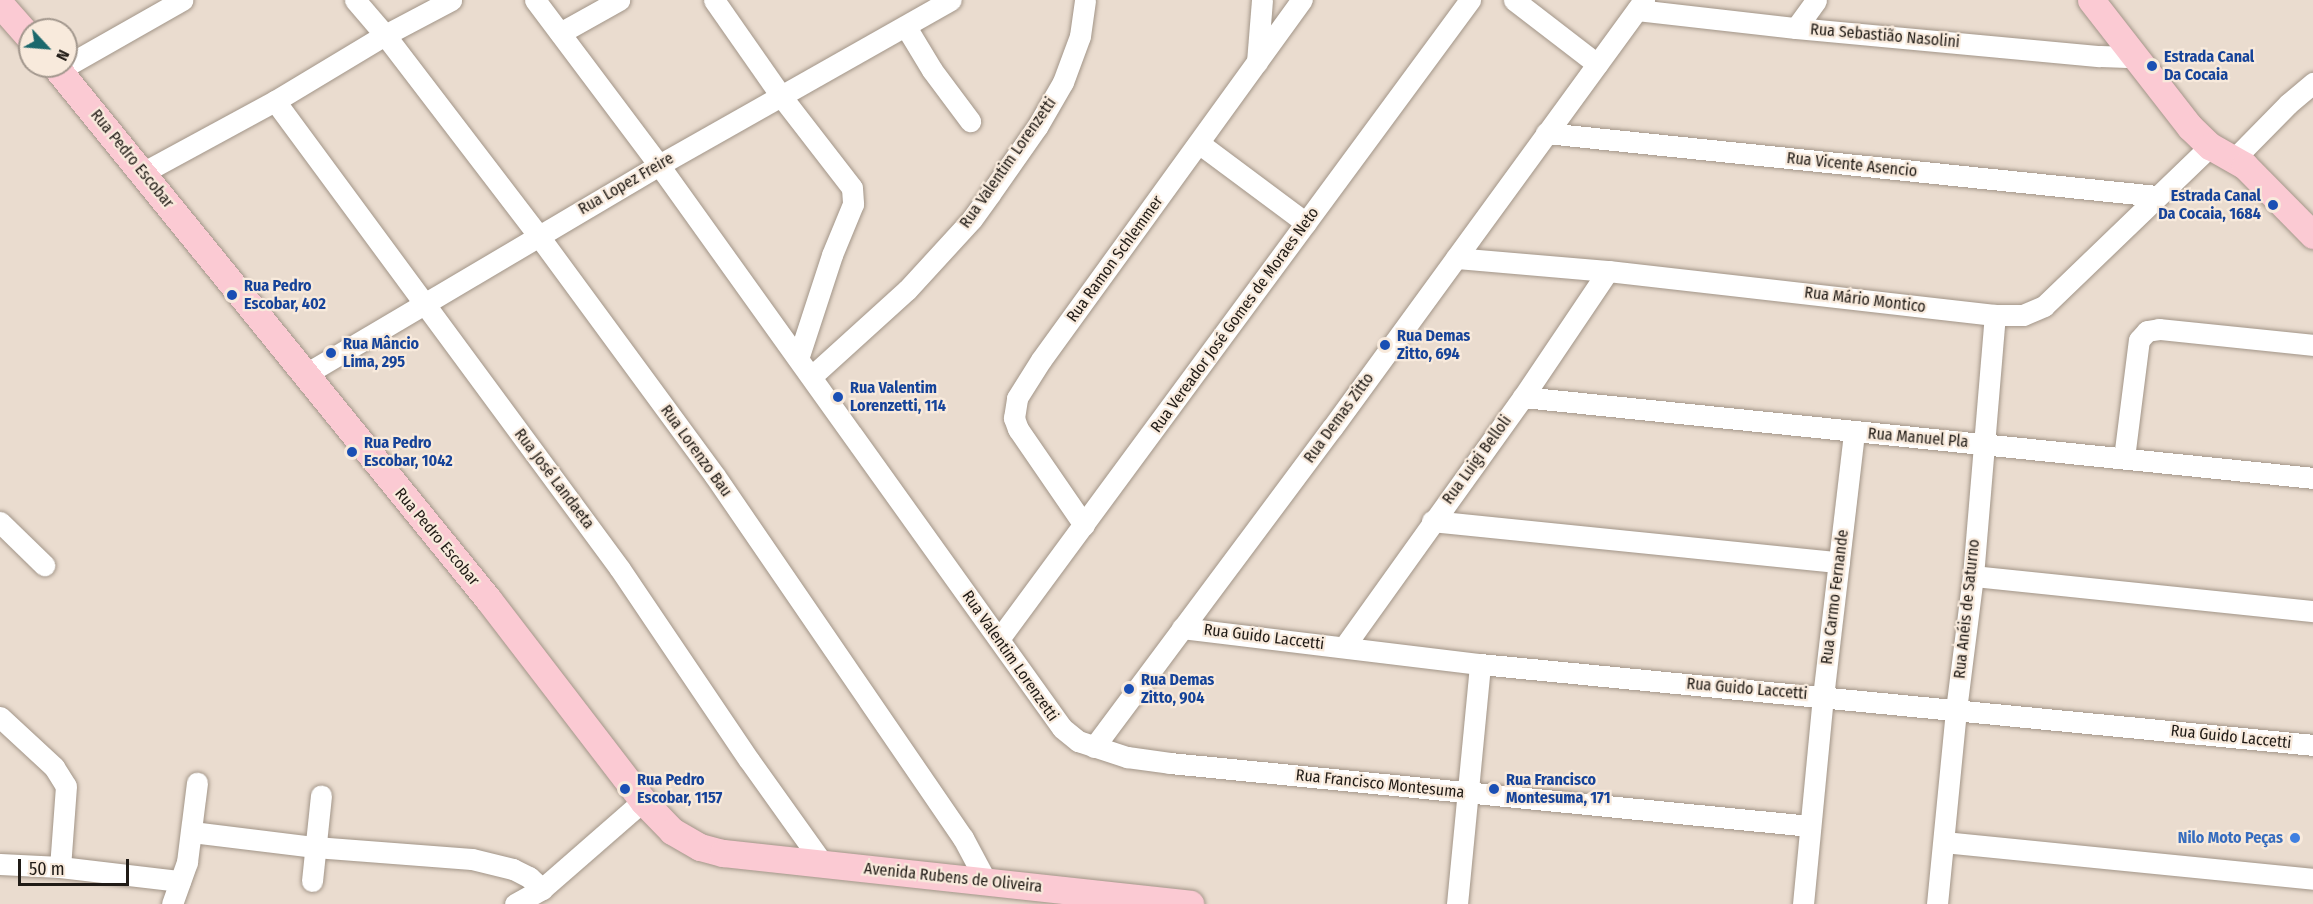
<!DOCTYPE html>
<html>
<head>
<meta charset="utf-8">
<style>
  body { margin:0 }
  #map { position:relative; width:2313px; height:904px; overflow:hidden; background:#eadccf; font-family:"Fira Sans Condensed",sans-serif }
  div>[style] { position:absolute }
  .roads { filter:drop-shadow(0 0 2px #a29588) drop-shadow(0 0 2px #a29588) }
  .minor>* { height:21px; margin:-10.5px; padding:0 10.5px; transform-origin:10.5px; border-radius:10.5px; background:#fff }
  .major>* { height:27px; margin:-13.5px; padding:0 13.5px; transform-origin:13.5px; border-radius:13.5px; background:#fbcad3 }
  .dots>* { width:16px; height:16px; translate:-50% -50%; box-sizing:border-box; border:3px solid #f8eadc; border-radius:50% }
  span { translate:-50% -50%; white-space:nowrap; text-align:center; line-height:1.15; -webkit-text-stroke:4.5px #f8eadc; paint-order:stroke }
  .street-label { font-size:16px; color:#201b16 }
  .transit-label { font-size:16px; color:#164399; font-weight:700 }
  .left { translate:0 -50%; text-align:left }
  .right { translate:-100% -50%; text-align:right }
  .shop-label { font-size:16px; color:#366cbe; font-weight:700 }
  .north { position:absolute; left:18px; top:18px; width:60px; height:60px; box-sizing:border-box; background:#f8eadc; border:2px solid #a2978d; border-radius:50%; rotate:116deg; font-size:16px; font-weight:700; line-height:24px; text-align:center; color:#201b16 }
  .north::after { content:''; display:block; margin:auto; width:21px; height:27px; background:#1b686c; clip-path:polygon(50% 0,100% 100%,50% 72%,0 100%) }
  .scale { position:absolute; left:18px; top:859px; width:111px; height:27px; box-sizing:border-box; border:3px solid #201b16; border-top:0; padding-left:8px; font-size:18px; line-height:21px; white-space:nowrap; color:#201b16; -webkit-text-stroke:4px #f8eadc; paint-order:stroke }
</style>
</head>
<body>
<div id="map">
  <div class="roads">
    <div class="minor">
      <div style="left:355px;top:0;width:46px;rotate:49.4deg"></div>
      <div style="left:385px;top:35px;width:252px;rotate:52.6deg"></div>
      <div style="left:538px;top:235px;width:299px;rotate:53.7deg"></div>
      <div style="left:715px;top:476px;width:439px;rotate:55.6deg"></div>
      <div style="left:963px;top:838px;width:49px;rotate:61.9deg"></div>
      <div style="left:535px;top:0;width:206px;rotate:53.1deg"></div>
      <div style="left:659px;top:165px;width:692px;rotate:54.4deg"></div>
      <div style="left:1062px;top:728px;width:21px;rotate:39deg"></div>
      <div style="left:1078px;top:741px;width:52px;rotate:18.1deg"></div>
      <div style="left:1127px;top:757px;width:43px;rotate:7.9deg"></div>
      <div style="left:1170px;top:763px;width:643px;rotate:5.62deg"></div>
      <div style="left:714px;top:0;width:117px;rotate:55.1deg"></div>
      <div style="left:781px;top:96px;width:116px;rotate:52.3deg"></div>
      <div style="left:852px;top:188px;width:16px;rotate:86deg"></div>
      <div style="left:853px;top:204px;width:55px;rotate:112.4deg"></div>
      <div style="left:832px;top:255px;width:109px;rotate:108.1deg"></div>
      <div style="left:1514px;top:0;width:105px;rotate:37.6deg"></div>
      <div style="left:1637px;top:10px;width:160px;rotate:6.5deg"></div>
      <div style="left:1796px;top:28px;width:305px;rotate:5.3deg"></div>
      <div style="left:2100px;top:56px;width:34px;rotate:2deg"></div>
      <div style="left:906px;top:27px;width:50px;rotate:58.8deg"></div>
      <div style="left:932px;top:70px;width:64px;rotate:53.3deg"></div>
      <div style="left:1796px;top:28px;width:34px;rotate:-54deg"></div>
      <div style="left:560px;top:33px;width:68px;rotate:-29.2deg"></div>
      <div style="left:1257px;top:62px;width:62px;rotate:-85.4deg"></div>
      <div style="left:59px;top:70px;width:142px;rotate:-29.6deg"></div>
      <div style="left:275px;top:101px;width:581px;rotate:53.6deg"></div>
      <div style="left:620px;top:569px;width:230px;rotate:56deg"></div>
      <div style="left:749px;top:760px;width:129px;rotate:54.5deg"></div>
      <div style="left:1546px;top:133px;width:614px;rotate:5.89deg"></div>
      <div style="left:1200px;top:144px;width:132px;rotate:36.7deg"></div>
      <div style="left:2234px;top:159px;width:77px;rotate:-45.5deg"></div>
      <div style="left:2288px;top:104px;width:33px;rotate:-40deg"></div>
      <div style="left:144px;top:172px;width:149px;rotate:-28.5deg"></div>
      <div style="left:275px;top:101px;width:128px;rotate:-31deg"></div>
      <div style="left:385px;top:35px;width:75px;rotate:-27.9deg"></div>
      <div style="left:1456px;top:258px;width:153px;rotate:4.9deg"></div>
      <div style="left:1608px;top:271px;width:389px;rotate:6.5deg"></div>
      <div style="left:1995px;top:315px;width:28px"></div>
      <div style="left:2023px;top:315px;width:23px;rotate:-23deg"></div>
      <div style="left:2044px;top:306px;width:231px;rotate:-43.9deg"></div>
      <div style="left:304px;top:375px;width:412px;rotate:-30.6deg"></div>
      <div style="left:659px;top:165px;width:335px;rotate:-29.5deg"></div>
      <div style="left:812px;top:376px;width:128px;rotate:-42.2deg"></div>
      <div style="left:907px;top:290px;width:96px;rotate:-47.5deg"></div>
      <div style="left:972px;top:219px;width:31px;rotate:-54deg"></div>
      <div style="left:990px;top:194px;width:82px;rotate:-55deg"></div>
      <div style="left:1037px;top:127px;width:52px;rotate:-60deg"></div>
      <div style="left:1063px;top:82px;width:49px;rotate:-69.7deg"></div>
      <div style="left:1080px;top:36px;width:36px;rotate:-82deg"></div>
      <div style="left:1523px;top:397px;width:794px;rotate:5.85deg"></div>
      <div style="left:2124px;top:458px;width:119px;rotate:-82.8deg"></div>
      <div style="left:2139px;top:340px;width:12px;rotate:-48deg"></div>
      <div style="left:2147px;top:331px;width:12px;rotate:-9deg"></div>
      <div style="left:2159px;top:329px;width:155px;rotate:5.9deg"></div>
      <div style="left:1432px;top:521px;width:409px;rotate:5.8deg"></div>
      <div style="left:0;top:522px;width:62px;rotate:44.3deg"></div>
      <div style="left:1084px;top:525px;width:116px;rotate:-124.5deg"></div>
      <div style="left:1018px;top:429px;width:12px;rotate:-110deg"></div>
      <div style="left:1014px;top:418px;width:20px;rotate:-81deg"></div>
      <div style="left:1017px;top:398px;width:45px;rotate:-57.7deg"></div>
      <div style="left:1041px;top:360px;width:445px;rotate:-54.1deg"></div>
      <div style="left:1973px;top:576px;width:342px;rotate:5.9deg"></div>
      <div style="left:1182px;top:628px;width:300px;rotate:6.9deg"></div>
      <div style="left:1480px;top:664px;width:837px;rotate:5.55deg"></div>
      <div style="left:999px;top:639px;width:794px;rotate:-53.61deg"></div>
      <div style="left:1344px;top:647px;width:307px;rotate:-54.4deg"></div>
      <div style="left:1523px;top:397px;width:152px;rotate:-56deg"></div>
      <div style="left:0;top:717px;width:74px;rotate:42.8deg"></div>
      <div style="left:54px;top:767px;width:22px;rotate:58deg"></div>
      <div style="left:66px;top:786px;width:81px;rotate:94.2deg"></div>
      <div style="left:1094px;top:747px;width:398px;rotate:-53.3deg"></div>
      <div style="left:1332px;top:428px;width:530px;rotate:-53.91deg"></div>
      <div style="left:192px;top:832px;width:124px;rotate:7deg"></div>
      <div style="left:315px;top:847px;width:157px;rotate:4.4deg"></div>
      <div style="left:472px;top:859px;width:42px;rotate:13.7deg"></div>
      <div style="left:513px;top:869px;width:18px;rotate:27deg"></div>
      <div style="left:529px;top:877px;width:18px;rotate:43deg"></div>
      <div style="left:1944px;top:842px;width:371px;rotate:5.7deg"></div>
      <div style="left:0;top:864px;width:60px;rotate:2.9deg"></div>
      <div style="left:60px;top:867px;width:121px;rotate:6.7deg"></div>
      <div style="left:312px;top:881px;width:86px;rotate:-84deg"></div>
      <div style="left:172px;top:904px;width:45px;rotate:-70.3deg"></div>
      <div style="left:187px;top:862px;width:80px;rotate:-82.8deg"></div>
      <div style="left:515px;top:904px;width:31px;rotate:-29deg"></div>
      <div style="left:542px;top:889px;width:134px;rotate:-41.1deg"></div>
      <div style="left:1457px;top:904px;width:241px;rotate:-84.5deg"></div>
      <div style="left:1803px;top:904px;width:208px;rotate:-84.5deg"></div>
      <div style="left:1823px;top:697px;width:267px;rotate:-83.3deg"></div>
      <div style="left:1937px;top:904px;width:195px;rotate:-84.4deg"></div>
      <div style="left:1956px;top:710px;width:135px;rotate:-82.8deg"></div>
      <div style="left:1973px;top:576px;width:262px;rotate:-85.2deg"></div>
    </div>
    <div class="major">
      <div style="left:2091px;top:0;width:161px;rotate:52.1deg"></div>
      <div style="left:2190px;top:127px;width:28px;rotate:44deg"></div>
      <div style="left:2210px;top:146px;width:40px;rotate:29.7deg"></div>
      <div style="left:2245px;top:166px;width:97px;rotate:45.4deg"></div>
      <div style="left:0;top:4px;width:45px;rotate:48.6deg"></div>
      <div style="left:55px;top:66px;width:687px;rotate:50.91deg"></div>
      <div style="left:488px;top:599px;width:255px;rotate:52.5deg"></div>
      <div style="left:643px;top:801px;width:42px;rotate:46deg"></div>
      <div style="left:672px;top:831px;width:32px;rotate:30deg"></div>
      <div style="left:700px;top:847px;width:24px;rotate:15deg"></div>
      <div style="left:723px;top:853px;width:470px;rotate:6.2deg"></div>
    </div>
  </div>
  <div class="dots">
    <div style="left:2152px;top:66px;background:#1a4fb4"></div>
    <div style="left:2273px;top:205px;background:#1a4fb4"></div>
    <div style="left:232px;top:295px;background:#1a4fb4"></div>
    <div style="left:1385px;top:345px;background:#1a4fb4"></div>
    <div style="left:331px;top:353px;background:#1a4fb4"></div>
    <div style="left:838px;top:397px;background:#1a4fb4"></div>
    <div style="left:352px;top:452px;background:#1a4fb4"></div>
    <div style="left:1129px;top:689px;background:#1a4fb4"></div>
    <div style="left:625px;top:789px;background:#1a4fb4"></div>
    <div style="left:1494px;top:789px;background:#1a4fb4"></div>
    <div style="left:2295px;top:838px;background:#3f7fe0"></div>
  </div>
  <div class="street-label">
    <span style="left:1885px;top:36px;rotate:5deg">Rua Sebastião Nasolini</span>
    <span style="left:132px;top:159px;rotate:51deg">Rua Pedro Escobar</span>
    <span style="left:1008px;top:163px;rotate:-55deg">Rua Valentim Lorenzetti</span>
    <span style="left:1852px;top:165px;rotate:6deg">Rua Vicente Asencio</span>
    <span style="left:626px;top:184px;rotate:-30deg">Rua Lopez Freire</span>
    <span style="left:1115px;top:259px;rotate:-54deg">Rua Ramon Schlemmer</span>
    <span style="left:1865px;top:300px;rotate:7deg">Rua Mário Montico</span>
    <span style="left:1235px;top:320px;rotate:-54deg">Rua Vereador José Gomes de Moraes Neto</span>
    <span style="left:1339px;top:418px;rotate:-54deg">Rua Demas Zitto</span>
    <span style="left:1918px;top:438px;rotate:5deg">Rua Manuel Pla</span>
    <span style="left:696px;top:451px;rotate:54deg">Rua Lorenzo Bau</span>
    <span style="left:1477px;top:460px;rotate:-54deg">Rua Luigi Belloli</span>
    <span style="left:554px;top:479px;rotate:53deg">Rua José Landaeta</span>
    <span style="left:437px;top:537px;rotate:50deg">Rua Pedro Escobar</span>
    <span style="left:1835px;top:597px;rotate:-83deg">Rua Carmo Fernande</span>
    <span style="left:1967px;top:609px;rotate:-84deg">Rua Anéis de Saturno</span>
    <span style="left:1264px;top:637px;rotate:7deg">Rua Guido Laccetti</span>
    <span style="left:1010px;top:656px;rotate:55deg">Rua Valentim Lorenzetti</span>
    <span style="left:1747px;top:689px;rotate:5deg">Rua Guido Laccetti</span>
    <span style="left:2231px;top:737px;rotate:6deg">Rua Guido Laccetti</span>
    <span style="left:1380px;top:784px;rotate:6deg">Rua Francisco Montesuma</span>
    <span style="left:953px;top:878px;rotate:6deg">Avenida Rubens de Oliveira</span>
  </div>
  <div class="transit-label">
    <span class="left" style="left:2164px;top:66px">Estrada Canal<br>Da Cocaia</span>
    <span class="right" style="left:2261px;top:205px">Estrada Canal<br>Da Cocaia, 1684</span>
    <span class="left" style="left:244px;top:295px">Rua Pedro<br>Escobar, 402</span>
    <span class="left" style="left:1397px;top:345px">Rua Demas<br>Zitto, 694</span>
    <span class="left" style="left:343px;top:353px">Rua Mâncio<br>Lima, 295</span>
    <span class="left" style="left:850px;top:397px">Rua Valentim<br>Lorenzetti, 114</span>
    <span class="left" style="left:364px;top:452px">Rua Pedro<br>Escobar, 1042</span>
    <span class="left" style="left:1141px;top:689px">Rua Demas<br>Zitto, 904</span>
    <span class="left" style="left:637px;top:789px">Rua Pedro<br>Escobar, 1157</span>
    <span class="left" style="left:1506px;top:789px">Rua Francisco<br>Montesuma, 171</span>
  </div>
  <div class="shop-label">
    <span class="right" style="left:2283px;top:838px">Nilo Moto Peças</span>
  </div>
  <div class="north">N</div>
  <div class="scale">50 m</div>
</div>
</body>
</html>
